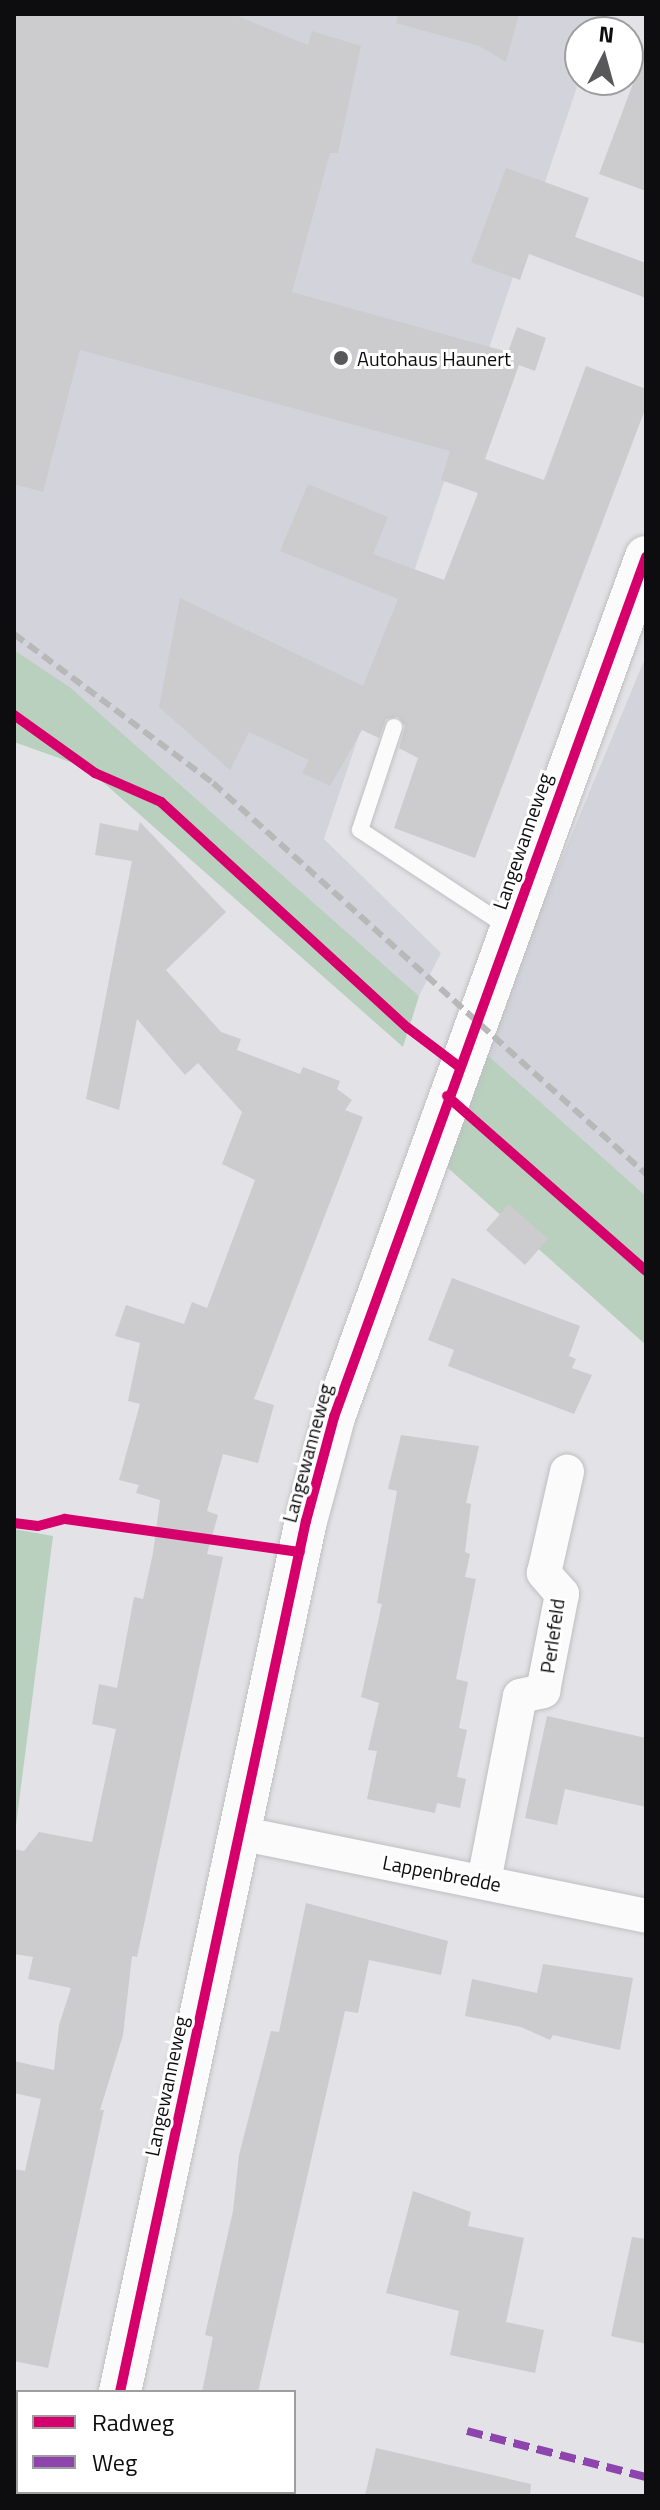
<!DOCTYPE html>
<html>
<head>
<meta charset="utf-8">
<style>
  body { margin:0 }
  #map { position:relative; width:660px; height:2510px; overflow:hidden; background:#e3e3e7; font-family:"Titillium Web",sans-serif }
  div>[style] { position:absolute }
  .built>* { inset:0; background:#d3d3db }
  .green>* { inset:0; background:#b8d0bd }
  .building>* { inset:0; background:#cccbcd }
  .roads { filter:drop-shadow(0 0 2px #bfbfc1) drop-shadow(0 0 2px #bfbfc1) }
  .service>* { height:16px; margin:-8px; padding:0 8px; transform-origin:8px; border-radius:8px; background:#fbfbfb }
  .minor>* { height:34px; margin:-17px; padding:0 17px; transform-origin:17px; border-radius:17px; background:#fbfbfb }
  .tertiary>* { height:42px; margin:-21px; padding:0 21px; transform-origin:21px; border-radius:21px; background:#fbfbfb }
  .rail>* { height:6px; margin-top:-3px; transform-origin:0; background:repeating-linear-gradient(90deg,#b8b8b9 0 12px,transparent 0 18px) }
  .quiet>* { height:8px; margin-top:-4px; transform-origin:0; background:repeating-linear-gradient(90deg,#8e44ad 0 16px,transparent 0 24px) }
  .cycleway>* { height:10px; margin:-5px; padding:0 5px; transform-origin:5px; border-radius:5px; background:#d6006c }
  .dots>* { width:22px; height:22px; translate:-50% -50%; box-sizing:border-box; border:4px solid #fff; border-radius:50% }
  span { translate:-50% -50%; white-space:nowrap; text-align:center; line-height:1.15; -webkit-text-stroke:6px #fff; paint-order:stroke }
  .poi-label { font-size:20px; color:#0d0d0f }
  .left { translate:0 -50%; text-align:left }
  .street-label { font-size:20px; color:#0d0d0f }
  .frame { position:absolute; inset:0; border:16px solid #0d0d0f; pointer-events:none }
  .legend { position:absolute; left:16px; top:2390px; width:280px; height:104px; box-sizing:border-box; background:#fff; border:2px solid #9e9e9f; margin:0; padding:10px 14px; list-style:none; font-size:24px; color:#0d0d0f }
  .legend li { display:flex; align-items:center; gap:16px; height:40px }
  .legend b { width:40px; border:2px solid #9e9e9f }
  .north { position:absolute; left:564px; top:16px; width:80px; height:80px; box-sizing:border-box; background:#fff; border:2px solid #9e9e9f; border-radius:50%; rotate:6deg; font-size:22px; font-weight:700; line-height:32px; text-align:center; color:#0d0d0f }
  .north::after { content:''; display:block; margin:auto; width:28px; height:36px; background:#58585b; clip-path:polygon(50% 0,100% 100%,50% 72%,0 100%) }
</style>
</head>
<body>
<div id="map">
  <div class="built">
    <div style="clip-path:polygon(14px 14px,601px 14px,595px 32px,580px 32px,580px 78px,324px 839px,441px 953px,419px 996px,71px 688px,14px 650px)"></div>
    <div style="clip-path:polygon(646px 656px,646px 1196px,482px 1050px)"></div>
  </div>
  <div class="green">
    <div style="clip-path:polygon(14px 650px,71px 688px,419px 996px,403px 1047px,87px 768px,14px 742px)"></div>
    <div style="clip-path:polygon(482px 1050px,646px 1196px,646px 1345px,439px 1160px)"></div>
    <div style="clip-path:polygon(14px 1529px,53px 1536px,14px 1841px)"></div>
  </div>
  <div class="building">
    <div style="clip-path:polygon(14px 14px,233px 14px,308px 45px,312px 31px,361px 46px,338px 153px,330px 153px,292px 292px,508px 352px,517px 327px,546px 338px,535px 371px,519px 365px,485px 459px,544px 480px,586px 366px,646px 389px,646px 407px,475px 858px,394px 828px,418px 758px,399px 748px,405px 726px,398px 717px,386px 719px,379px 738px,362px 730px,330px 786px,302px 773px,309px 760px,249px 732px,230px 770px,159px 707px,180px 598px,363px 686px,398px 599px,280px 551px,308px 484px,388px 517px,373px 554px,444px 580px,478px 493px,441px 480px,450px 451px,80px 350px,43px 492px,14px 484px)"></div>
    <div style="clip-path:polygon(398px 14px,519px 14px,506px 62px,479px 46px,396px 23px)"></div>
    <div style="clip-path:polygon(643px 57px,646px 58px,646px 191px,599px 174px)"></div>
    <div style="clip-path:polygon(506px 168px,589px 198px,575px 237px,646px 263px,646px 298px,529px 254px,520px 280px,471px 262px)"></div>
    <div style="clip-path:polygon(140px 822px,226px 912px,166px 970px,221px 1032px,241px 1039px,237px 1050px,300px 1074px,303px 1067px,340px 1081px,337px 1089px,352px 1100px,345px 1110px,363px 1117px,254px 1399px,274px 1405px,258px 1463px,223px 1454px,207px 1511px,218px 1515px,207px 1554px,223px 1557px,137px 1957px,132px 1956px,123px 2035px,100px 2110px,104px 2110px,48px 2368px,14px 2361px,14px 2169px,25px 2171px,41px 2099px,14px 2093px,14px 2061px,54px 2070px,59px 2025px,71px 1988px,28px 1979px,33px 1957px,14px 1954px,14px 1849px,24px 1851px,39px 1832px,92px 1842px,116px 1729px,92px 1724px,99px 1684px,117px 1688px,134px 1597px,143px 1599px,153px 1553px,160px 1500px,136px 1493px,139px 1485px,119px 1480px,140px 1404px,128px 1401px,140px 1343px,115px 1336px,126px 1305px,184px 1324px,192px 1302px,207px 1308px,255px 1180px,222px 1164px,242px 1112px,198px 1063px,185px 1075px,137px 1019px,119px 1110px,86px 1099px,132px 861px,95px 855px,100px 823px,138px 831px)"></div>
    <div style="clip-path:polygon(509px 1204px,548px 1239px,525px 1265px,486px 1230px)"></div>
    <div style="clip-path:polygon(452px 1278px,580px 1326px,569px 1356px,576px 1359px,572px 1368px,592px 1375px,574px 1414px,448px 1366px,454px 1350px,428px 1340px)"></div>
    <div style="clip-path:polygon(401px 1435px,479px 1446px,466px 1503px,471px 1504px,465px 1552px,470px 1554px,465px 1577px,476px 1579px,456px 1679px,468px 1682px,459px 1728px,467px 1730px,457px 1777px,466px 1779px,460px 1808px,437px 1803px,435px 1813px,367px 1799px,377px 1751px,368px 1750px,379px 1703px,361px 1697px,382px 1604px,377px 1603px,397px 1491px,388px 1489px)"></div>
    <div style="clip-path:polygon(547px 1716px,646px 1738px,646px 1807px,565px 1789px,557px 1825px,525px 1818px)"></div>
    <div style="clip-path:polygon(306px 1903px,448px 1941px,441px 1975px,369px 1960px,358px 2013px,345px 2011px,258px 2392px,202px 2392px,213px 2337px,205px 2335px,233px 2211px,239px 2155px,271px 2031px,279px 2032px)"></div>
    <div style="clip-path:polygon(543px 1964px,633px 1978px,620px 2050px,553px 2035px,550px 2040px,521px 2027px,465px 2016px,472px 1979px,537px 1993px)"></div>
    <div style="clip-path:polygon(413px 2191px,471px 2212px,468px 2226px,524px 2238px,506px 2322px,544px 2330px,535px 2373px,450px 2355px,459px 2311px,386px 2293px)"></div>
    <div style="clip-path:polygon(632px 2237px,646px 2239px,646px 2344px,611px 2336px)"></div>
    <div style="clip-path:polygon(376px 2448px,531px 2484px,530px 2496px,365px 2496px)"></div>
  </div>
  <div class="roads">
    <div class="service">
      <div style="left:394px;top:727px;width:108px;rotate:108.3deg"></div>
      <div style="left:360px;top:830px;width:178px;rotate:33.3deg"></div>
    </div>
    <div class="minor">
      <div style="left:239px;top:1833px;width:415px;rotate:11.5deg"></div>
      <div style="left:484px;top:1881px;width:188px;rotate:-79deg"></div>
      <div style="left:520px;top:1696px;width:24px;rotate:-12deg"></div>
      <div style="left:543px;top:1691px;width:99px;rotate:-78.9deg"></div>
      <div style="left:562px;top:1594px;width:28px;rotate:-131deg"></div>
      <div style="left:544px;top:1573px;width:104px;rotate:-77.2deg"></div>
    </div>
    <div class="tertiary">
      <div style="left:120px;top:2392px;width:891px;rotate:-77.95deg"></div>
      <div style="left:306px;top:1521px;width:108px;rotate:-74.9deg"></div>
      <div style="left:334px;top:1417px;width:915px;rotate:-70.06deg"></div>
      <div style="left:98px;top:2496px;width:4px;rotate:-76deg"></div>
    </div>
  </div>
  <div class="rail">
    <div style="left:14px;top:634px;width:249px;rotate:36.8deg"></div>
    <div style="left:213px;top:783px;width:583px;rotate:42.08deg"></div>
  </div>
  <div class="quiet">
    <div style="left:467px;top:2431px;width:185px;rotate:14.4deg"></div>
  </div>
  <div class="cycleway">
    <div style="left:14px;top:715px;width:100px;rotate:35.6deg"></div>
    <div style="left:95px;top:773px;width:72px;rotate:23.7deg"></div>
    <div style="left:161px;top:802px;width:335px;rotate:42.5deg"></div>
    <div style="left:408px;top:1028px;width:63px;rotate:37.2deg"></div>
    <div style="left:447px;top:1096px;width:265px;rotate:41.3deg"></div>
    <div style="left:14px;top:1523px;width:24px;rotate:7deg"></div>
    <div style="left:38px;top:1526px;width:28px;rotate:-15deg"></div>
    <div style="left:65px;top:1519px;width:237px;rotate:8deg"></div>
    <div style="left:120px;top:2392px;width:891px;rotate:-77.95deg"></div>
    <div style="left:306px;top:1521px;width:108px;rotate:-74.9deg"></div>
    <div style="left:334px;top:1417px;width:915px;rotate:-70.06deg"></div>
  </div>
  <div class="dots">
    <div style="left:341px;top:358px;background:#58585b"></div>
  </div>
  <div class="poi-label">
    <span class="left" style="left:357px;top:358px">Autohaus Haunert</span>
  </div>
  <div class="street-label">
    <span style="left:522px;top:841px;rotate:-71deg">Langewanneweg</span>
    <span style="left:307px;top:1453px;rotate:-75deg">Langewanneweg</span>
    <span style="left:552px;top:1636px;rotate:-82deg">Perlefeld</span>
    <span style="left:442px;top:1873px;rotate:11deg">Lappenbredde</span>
    <span style="left:166px;top:2086px;rotate:-78deg">Langewanneweg</span>
  </div>
  <div class="frame"></div>
  <ul class="legend">
  <li><b style="height:10px;background:#d6006c"></b>Radweg</li>
  <li><b style="height:10px;background:#8e44ad"></b>Weg</li>
  </ul>
  <div class="north">N</div>
</div>
</body>
</html>
